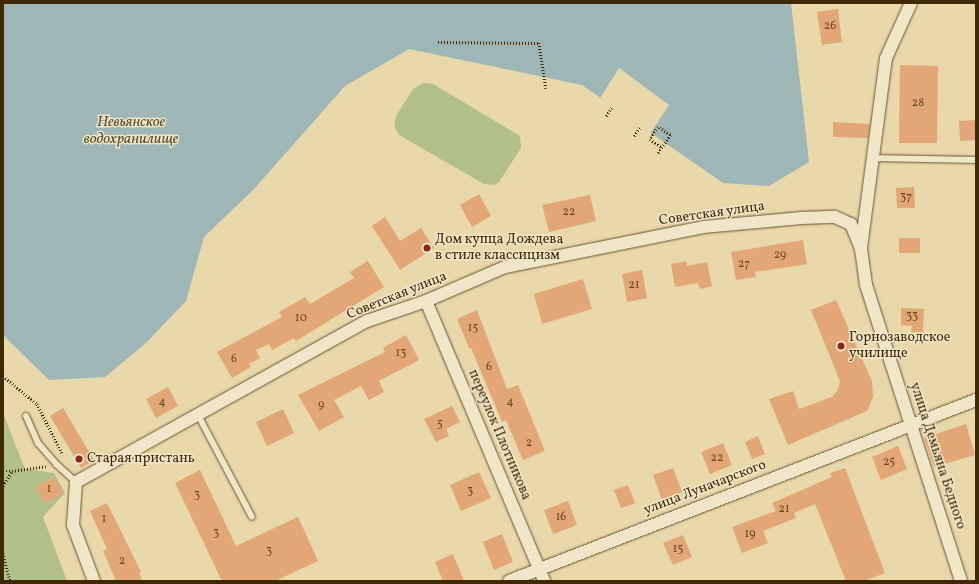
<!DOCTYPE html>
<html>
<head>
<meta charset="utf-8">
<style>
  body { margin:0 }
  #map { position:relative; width:979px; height:584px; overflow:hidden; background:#e8d8aa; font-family:Vollkorn,serif }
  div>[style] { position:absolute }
  .green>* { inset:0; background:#b3bf8b }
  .water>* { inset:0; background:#9eb6b5 }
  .pier>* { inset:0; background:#e8d8aa }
  .building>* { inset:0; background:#e2a677 }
  .path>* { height:2.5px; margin-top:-1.25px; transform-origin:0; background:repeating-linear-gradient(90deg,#3f2804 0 1px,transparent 0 3px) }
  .roads { filter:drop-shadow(0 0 1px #69542e) drop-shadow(0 0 1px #69542e) }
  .lane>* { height:6px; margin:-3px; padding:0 3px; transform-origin:3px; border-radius:3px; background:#f0e6c8 }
  .street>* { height:12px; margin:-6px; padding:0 6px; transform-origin:6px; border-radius:6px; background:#f0e6c8 }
  .dots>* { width:11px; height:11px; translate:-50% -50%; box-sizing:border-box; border:2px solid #f0e6c8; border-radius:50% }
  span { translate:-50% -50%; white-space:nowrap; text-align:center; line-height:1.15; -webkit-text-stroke:3px #f0e6c8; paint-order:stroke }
  .number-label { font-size:12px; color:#684821 }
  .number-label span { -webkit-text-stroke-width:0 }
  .street-label { font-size:14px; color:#3f2804 }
  .poi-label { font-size:14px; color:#3f2804 }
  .left { translate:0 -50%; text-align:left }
  .water-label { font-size:15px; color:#574c30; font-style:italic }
  .frame { position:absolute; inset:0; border:4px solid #3f2804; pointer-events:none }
</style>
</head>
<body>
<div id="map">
  <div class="green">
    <div style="clip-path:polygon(423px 83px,433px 84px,520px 136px,521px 148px,499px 182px,494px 185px,484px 184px,399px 135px,394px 126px,396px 116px,413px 89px)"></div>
    <div style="clip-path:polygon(3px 413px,25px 469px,54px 473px,65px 493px,43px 517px,67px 581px,3px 581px)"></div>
  </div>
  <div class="water">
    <div style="clip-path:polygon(3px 3px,791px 3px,809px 162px,769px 186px,723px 183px,582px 85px,409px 49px,345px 86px,254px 189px,204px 237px,186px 301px,147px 342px,105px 377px,49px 380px,3px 335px)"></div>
  </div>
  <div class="pier">
    <div style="clip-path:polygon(619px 68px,669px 105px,650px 134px,600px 98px)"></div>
  </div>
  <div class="building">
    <div style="clip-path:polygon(838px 9px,842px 42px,822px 45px,817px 12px)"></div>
    <div style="clip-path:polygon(900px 65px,938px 66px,937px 143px,899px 143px)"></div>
    <div style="clip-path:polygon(976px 120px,976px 140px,960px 141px,959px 121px)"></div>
    <div style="clip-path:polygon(833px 122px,870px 124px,868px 138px,833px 137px)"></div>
    <div style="clip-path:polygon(914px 187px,915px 208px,897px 208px,896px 188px)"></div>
    <div style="clip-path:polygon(479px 194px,491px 216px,472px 227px,460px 205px)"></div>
    <div style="clip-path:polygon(590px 195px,596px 221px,549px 232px,542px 205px)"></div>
    <div style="clip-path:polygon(385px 217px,400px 241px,421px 228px,434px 248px,400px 270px,372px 226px)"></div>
    <div style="clip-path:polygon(899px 238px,920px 238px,920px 253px,899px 253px)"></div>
    <div style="clip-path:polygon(803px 240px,807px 264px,755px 272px,756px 277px,736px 280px,731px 252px)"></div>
    <div style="clip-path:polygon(368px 261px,384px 287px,296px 341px,294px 338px,272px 350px,269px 344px,256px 350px,260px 358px,249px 364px,251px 367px,232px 378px,217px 352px,282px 317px,279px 312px,305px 297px,310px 304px,354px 278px,350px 272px)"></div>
    <div style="clip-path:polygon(686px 261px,687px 266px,707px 262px,712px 286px,700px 289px,698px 283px,675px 287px,671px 264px)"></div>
    <div style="clip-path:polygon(642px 270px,647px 298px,627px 302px,622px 274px)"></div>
    <div style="clip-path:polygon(583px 279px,592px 309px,542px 324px,534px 294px)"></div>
    <div style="clip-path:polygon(836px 300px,872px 381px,873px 397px,867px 411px,788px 445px,769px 399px,793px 391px,799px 409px,832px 397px,838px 390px,840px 381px,811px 310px)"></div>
    <div style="clip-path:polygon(901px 308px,924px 309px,923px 333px,911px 332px,912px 326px,901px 325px)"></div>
    <div style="clip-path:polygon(477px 310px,507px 389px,518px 385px,545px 451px,523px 460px,506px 420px,502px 422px,471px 348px,469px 348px,457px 319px)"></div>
    <div style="clip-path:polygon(406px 335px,419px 360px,379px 381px,384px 392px,369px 400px,361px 386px,334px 400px,344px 417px,319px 431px,298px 395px,385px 352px,383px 348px)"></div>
    <div style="clip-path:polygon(168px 387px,178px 406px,156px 418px,146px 399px)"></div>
    <div style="clip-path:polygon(452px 406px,460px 422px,446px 429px,449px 436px,436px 442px,424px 419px)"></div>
    <div style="clip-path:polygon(63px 408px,94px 460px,81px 468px,50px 416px)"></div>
    <div style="clip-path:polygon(283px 409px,294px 433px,267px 446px,256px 422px)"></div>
    <div style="clip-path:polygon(966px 424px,975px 455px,934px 467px,924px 438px)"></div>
    <div style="clip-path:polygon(758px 436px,765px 454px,752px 459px,745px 442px)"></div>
    <div style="clip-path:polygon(723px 443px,732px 465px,710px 474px,701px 452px)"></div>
    <div style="clip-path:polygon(898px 446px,907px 469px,881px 480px,872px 457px)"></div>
    <div style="clip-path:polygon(673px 468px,682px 492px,662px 500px,653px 475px)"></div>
    <div style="clip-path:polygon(845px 468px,885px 573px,864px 581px,846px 581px,815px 504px,794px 513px,796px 518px,763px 531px,768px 543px,742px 553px,732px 527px,776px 511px,772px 503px,832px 477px,830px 473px)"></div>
    <div style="clip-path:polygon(200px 470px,236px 546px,298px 517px,318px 561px,275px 581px,222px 581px,175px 483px)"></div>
    <div style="clip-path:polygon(479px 472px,491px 498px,461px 511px,450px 485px)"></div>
    <div style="clip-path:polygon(54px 477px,63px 493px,45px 503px,36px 487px)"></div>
    <div style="clip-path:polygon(628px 485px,635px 503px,621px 508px,614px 490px)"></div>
    <div style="clip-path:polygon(568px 501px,577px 525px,553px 534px,544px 510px)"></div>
    <div style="clip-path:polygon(107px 503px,141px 572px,139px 573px,142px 581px,116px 581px,103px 551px,107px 549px,90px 511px)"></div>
    <div style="clip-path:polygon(502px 534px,513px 562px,494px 570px,483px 542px)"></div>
    <div style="clip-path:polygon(683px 535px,692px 557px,673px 565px,663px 543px)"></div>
    <div style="clip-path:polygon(453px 554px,464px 581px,443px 581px,435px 562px)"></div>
  </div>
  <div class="path">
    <div style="left:438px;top:42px;width:101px;rotate:0.6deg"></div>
    <div style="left:539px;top:43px;width:46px;rotate:81.2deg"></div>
    <div style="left:606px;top:116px;width:11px;rotate:-56deg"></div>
    <div style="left:634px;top:136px;width:11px;rotate:-56deg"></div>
    <div style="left:658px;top:153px;width:22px;rotate:-56deg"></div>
    <div style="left:670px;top:135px;width:14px;rotate:-146deg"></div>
    <div style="left:658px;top:127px;width:14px;rotate:124deg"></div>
    <div style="left:650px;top:139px;width:14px;rotate:36deg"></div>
    <div style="left:3px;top:376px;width:44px;rotate:39.5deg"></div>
    <div style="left:37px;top:404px;width:57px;rotate:63deg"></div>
    <div style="left:3px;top:471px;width:9px"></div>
    <div style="left:3px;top:486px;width:17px;rotate:-59deg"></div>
    <div style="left:12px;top:471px;width:34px;rotate:-8deg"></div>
    <div style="left:3px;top:553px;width:29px;rotate:76deg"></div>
  </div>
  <div class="roads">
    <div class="lane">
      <div style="left:873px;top:158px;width:103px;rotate:1.1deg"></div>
      <div style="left:198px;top:415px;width:115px;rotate:62.1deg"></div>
      <div style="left:26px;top:416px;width:30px;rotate:66deg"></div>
      <div style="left:38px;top:443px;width:28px;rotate:49deg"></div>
      <div style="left:56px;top:464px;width:27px;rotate:42deg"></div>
    </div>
    <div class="street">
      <div style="left:911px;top:3px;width:60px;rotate:114.4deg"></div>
      <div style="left:886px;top:58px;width:193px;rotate:97.5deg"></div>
      <div style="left:861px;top:249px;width:36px;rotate:82deg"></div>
      <div style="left:866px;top:285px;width:311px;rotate:72.2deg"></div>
      <div style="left:426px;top:301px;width:304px;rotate:67.1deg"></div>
      <div style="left:94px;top:581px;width:60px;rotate:-110.6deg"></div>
      <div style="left:73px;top:525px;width:43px;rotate:-86deg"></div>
      <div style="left:76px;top:482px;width:333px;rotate:-29deg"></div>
      <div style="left:367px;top:321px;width:62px;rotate:-18.7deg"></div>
      <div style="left:426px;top:301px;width:86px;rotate:-23.3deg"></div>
      <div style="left:505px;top:267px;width:202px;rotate:-11.4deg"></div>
      <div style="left:703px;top:227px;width:99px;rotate:-5.2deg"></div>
      <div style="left:802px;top:218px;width:33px;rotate:-2deg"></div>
      <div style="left:835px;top:217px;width:17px;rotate:24deg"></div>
      <div style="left:851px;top:224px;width:27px;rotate:68deg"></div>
      <div style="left:509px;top:581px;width:501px;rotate:-21.19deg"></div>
    </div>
  </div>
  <div class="dots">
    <div style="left:427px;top:248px;background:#8f2418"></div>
    <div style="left:841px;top:346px;background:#8f2418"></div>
    <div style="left:79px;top:459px;background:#8f2418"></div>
  </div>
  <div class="number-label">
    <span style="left:830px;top:27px">26</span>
    <span style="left:918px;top:104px">28</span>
    <span style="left:906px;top:198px">37</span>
    <span style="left:569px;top:213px">22</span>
    <span style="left:780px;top:256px">29</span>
    <span style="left:744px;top:265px">27</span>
    <span style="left:634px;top:286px">21</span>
    <span style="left:912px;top:317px">33</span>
    <span style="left:301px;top:319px">10</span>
    <span style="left:473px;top:329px">15</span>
    <span style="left:401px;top:354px">13</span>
    <span style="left:234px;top:360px">6</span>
    <span style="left:489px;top:368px">6</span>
    <span style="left:162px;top:403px">4</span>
    <span style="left:510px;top:403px">4</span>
    <span style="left:321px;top:406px">9</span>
    <span style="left:440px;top:425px">5</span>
    <span style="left:529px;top:444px">2</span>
    <span style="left:717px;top:459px">22</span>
    <span style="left:889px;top:463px">25</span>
    <span style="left:49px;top:490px">1</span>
    <span style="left:470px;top:492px">3</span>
    <span style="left:197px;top:496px">3</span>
    <span style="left:784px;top:510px">21</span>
    <span style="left:561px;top:518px">16</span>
    <span style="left:104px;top:520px">1</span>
    <span style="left:216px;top:534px">3</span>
    <span style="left:750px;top:535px">19</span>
    <span style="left:678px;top:550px">15</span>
    <span style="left:269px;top:552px">3</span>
    <span style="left:122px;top:562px">2</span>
  </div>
  <div class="street-label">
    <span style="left:712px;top:214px;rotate:-8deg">Советская улица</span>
    <span style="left:397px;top:296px;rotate:-22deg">Советская улица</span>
    <span style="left:499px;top:435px;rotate:67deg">переулок Плотникова</span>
    <span style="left:937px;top:456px;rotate:72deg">улица Демьяна Бедного</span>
    <span style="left:705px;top:488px;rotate:-21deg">улица Луначарского</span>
  </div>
  <div class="poi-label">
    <span class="left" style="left:435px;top:248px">Дом купца Дождева<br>в стиле классицизм</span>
    <span class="left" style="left:849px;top:346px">Горнозаводское<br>училище</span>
    <span class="left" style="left:87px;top:459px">Старая пристань</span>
  </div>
  <div class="water-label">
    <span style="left:131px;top:131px">Невьянское<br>водохранилище</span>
  </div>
  <div class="frame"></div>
</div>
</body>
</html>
